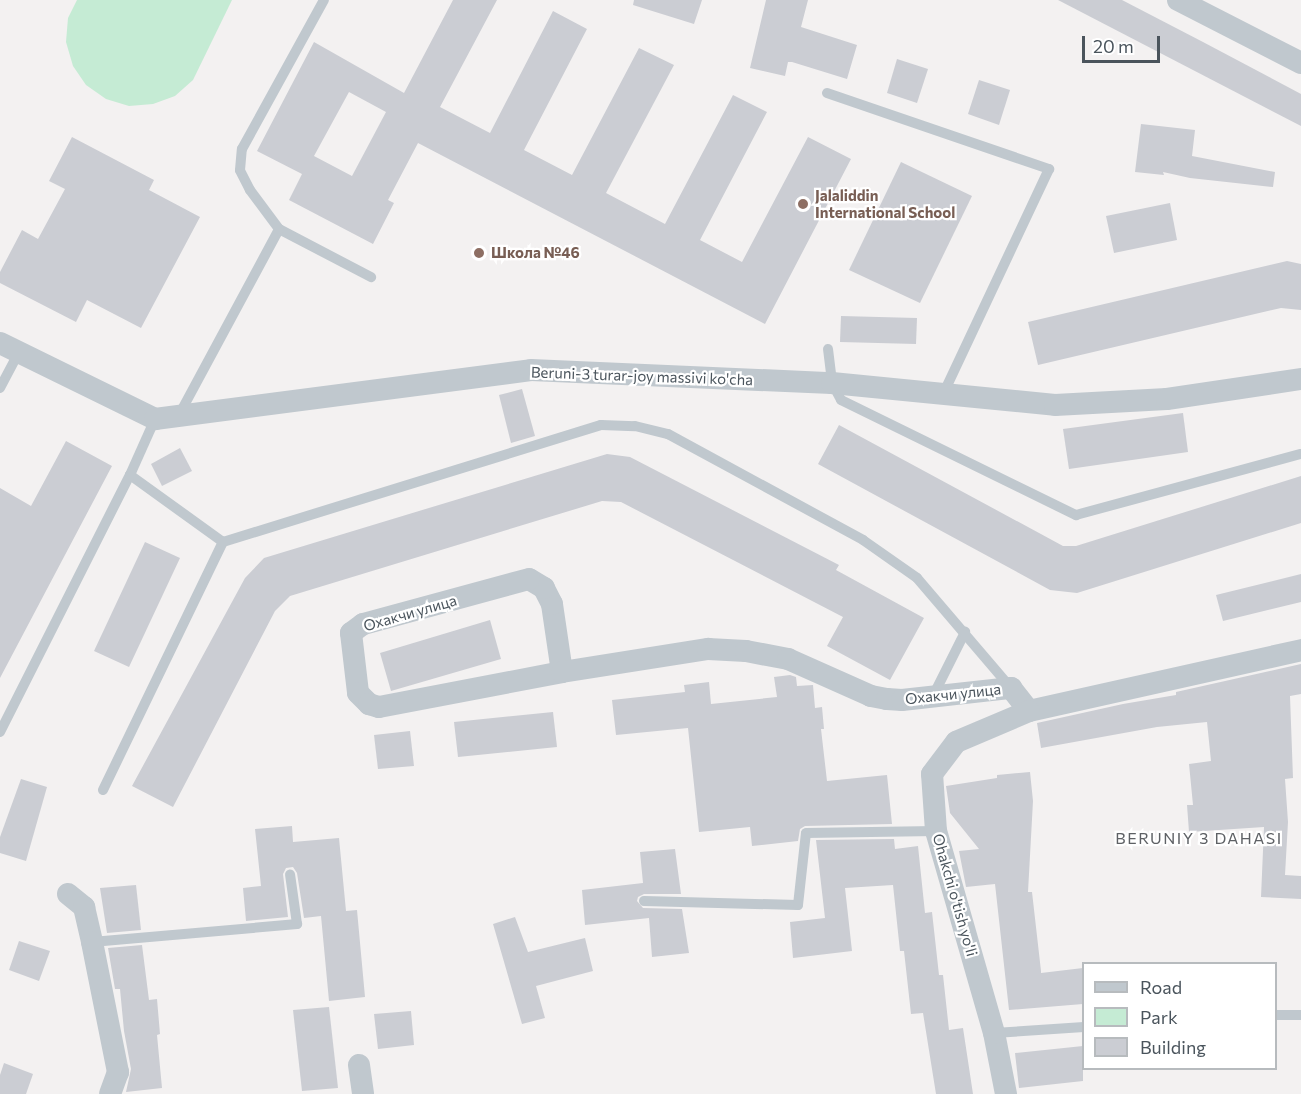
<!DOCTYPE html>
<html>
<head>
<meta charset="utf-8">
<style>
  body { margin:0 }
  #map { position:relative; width:1301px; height:1094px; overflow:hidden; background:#f3f1f1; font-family:Commissioner,sans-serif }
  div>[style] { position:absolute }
  .green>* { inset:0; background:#c5ebd4 }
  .building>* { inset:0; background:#cbcdd3 }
  .service>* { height:10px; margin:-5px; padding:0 5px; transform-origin:5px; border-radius:5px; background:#c0c8ce }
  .minor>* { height:22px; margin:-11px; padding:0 11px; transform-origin:11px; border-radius:11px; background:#c0c8ce }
  .dots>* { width:16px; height:16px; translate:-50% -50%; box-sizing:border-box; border:3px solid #fff; border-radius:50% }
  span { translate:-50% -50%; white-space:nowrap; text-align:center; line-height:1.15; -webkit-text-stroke:4.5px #fff; paint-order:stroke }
  .education-label { font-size:15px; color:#785e54; font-weight:700 }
  .left { translate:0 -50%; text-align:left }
  .street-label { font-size:15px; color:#4a545c }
  .neighbourhood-label { font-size:16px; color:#5e6165; letter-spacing:1.5px }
  .legend { position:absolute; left:1082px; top:962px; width:195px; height:108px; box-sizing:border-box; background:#fff; border:2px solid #b7bbbe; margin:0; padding:8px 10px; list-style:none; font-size:18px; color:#4a545c }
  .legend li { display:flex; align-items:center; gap:12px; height:30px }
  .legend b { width:30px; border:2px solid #b7bbbe }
  .scale { position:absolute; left:1082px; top:36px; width:78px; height:27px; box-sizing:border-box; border:3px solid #4a545c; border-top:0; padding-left:8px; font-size:18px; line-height:21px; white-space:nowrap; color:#4a545c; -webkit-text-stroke:4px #fff; paint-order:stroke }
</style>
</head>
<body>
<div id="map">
  <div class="green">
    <div style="clip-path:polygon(77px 0,232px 0,193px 80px,175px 96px,153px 104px,129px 106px,106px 99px,86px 85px,73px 66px,66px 42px,68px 18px)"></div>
  </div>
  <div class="building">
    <div style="clip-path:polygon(evenodd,453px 0,497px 0,440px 107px,490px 133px,553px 11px,587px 29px,524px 150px,572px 175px,639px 48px,674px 65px,606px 193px,665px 224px,733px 95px,767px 112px,700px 240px,742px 262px,808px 137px,851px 159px,765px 324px,418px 143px,388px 200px,394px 203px,373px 244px,289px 200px,302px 174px,257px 151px,314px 42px,404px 93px,453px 0,349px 92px,386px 112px,352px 176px,314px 156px,349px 92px)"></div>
    <div style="clip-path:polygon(634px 0,702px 0,694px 24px,633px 5px)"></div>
    <div style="clip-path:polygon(766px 0,808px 0,801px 27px,857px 45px,847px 79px,792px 62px,788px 62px,785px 76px,750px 68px)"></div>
    <div style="clip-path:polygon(1058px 0,1122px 0,1203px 42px,1301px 94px,1301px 126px)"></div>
    <div style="clip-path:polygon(897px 59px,928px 69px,917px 103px,887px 93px)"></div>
    <div style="clip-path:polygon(979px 80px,1010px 90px,999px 125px,968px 114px)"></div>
    <div style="clip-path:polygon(1141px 124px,1195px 130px,1192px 156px,1275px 172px,1273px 187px,1190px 178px,1163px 172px,1164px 175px,1135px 172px)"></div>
    <div style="clip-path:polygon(72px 137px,154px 180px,149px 190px,200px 217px,141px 328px,87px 300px,76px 322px,0 283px,0 272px,22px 230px,38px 239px,65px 189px,49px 181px)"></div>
    <div style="clip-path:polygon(901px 162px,972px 196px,920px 303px,849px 270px)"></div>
    <div style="clip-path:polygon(1170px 203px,1177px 240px,1114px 253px,1106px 216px)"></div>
    <div style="clip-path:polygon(1287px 261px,1301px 264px,1301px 310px,1281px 308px,1038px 365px,1028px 322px)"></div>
    <div style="clip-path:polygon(841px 316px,917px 318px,916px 344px,840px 342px)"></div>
    <div style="clip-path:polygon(522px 389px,535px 436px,511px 443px,499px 395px)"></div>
    <div style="clip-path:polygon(1183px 413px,1188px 452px,1069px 469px,1063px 429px)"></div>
    <div style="clip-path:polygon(839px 425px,1063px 546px,1076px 546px,1301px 476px,1301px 523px,1077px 593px,1050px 590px,818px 464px)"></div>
    <div style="clip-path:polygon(66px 441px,112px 466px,0 678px,0 488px,31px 506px)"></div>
    <div style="clip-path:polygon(180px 448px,192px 471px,162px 486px,151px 464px)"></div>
    <div style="clip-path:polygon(607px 454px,630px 457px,839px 565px,836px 570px,924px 618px,890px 680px,827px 646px,843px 617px,621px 502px,602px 501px,290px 596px,275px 611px,173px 807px,132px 786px,245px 578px,264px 558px)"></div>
    <div style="clip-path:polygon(145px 542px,180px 558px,129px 667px,94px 651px)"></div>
    <div style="clip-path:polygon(1301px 574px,1301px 602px,1223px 621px,1216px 595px)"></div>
    <div style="clip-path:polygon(490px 620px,501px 659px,391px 691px,380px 653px)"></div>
    <div style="clip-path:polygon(1301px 664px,1301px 694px,1290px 696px,1293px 778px,1285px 779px,1288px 822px,1285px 875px,1301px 876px,1301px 899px,1261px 897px,1264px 827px,1189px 832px,1187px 805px,1193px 805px,1189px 764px,1211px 761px,1207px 722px,1157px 727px,1041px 748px,1037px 723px,1123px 704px,1176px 695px,1176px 692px)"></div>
    <div style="clip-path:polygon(790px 675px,796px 677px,797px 686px,813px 685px,815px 708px,822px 707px,824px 729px,821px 729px,827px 781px,887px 775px,892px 824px,805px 826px,800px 829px,798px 841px,752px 846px,750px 827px,699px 832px,688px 728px,616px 735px,612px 700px,685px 692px,684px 685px,709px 682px,711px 704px,777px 697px,774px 677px)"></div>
    <div style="clip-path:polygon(553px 712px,557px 747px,458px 757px,454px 722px)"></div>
    <div style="clip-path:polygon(410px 731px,414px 766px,378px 769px,374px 735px)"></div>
    <div style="clip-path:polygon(1030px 772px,1033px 801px,1028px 892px,1032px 892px,1041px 971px,1041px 973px,1083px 968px,1083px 1004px,1009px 1010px,995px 884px,966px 887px,959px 851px,979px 849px,950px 813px,946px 786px,997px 778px,997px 775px)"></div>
    <div style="clip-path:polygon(21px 779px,47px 787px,26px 861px,0 853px,0 837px)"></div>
    <div style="clip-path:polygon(292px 826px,293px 842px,339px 838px,346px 911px,357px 910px,365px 997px,329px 1001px,321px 916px,304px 918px,297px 873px,293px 867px,286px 868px,283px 874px,288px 917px,246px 921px,243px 888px,261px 886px,255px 829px)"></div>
    <div style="clip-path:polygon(894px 839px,895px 849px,918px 846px,925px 913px,932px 912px,939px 975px,943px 975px,949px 1030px,963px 1028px,973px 1094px,936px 1094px,923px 1013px,911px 1014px,904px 951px,900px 951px,893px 885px,845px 888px,852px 951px,793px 958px,790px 922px,825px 918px,816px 840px)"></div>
    <div style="clip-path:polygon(675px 849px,681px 894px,644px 894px,638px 897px,637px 901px,643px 908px,682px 909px,689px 953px,652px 957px,649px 918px,585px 925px,582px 890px,643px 883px,640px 852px)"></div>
    <div style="clip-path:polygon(136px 885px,141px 930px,107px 933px,100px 888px)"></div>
    <div style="clip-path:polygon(515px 917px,528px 952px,585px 938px,593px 971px,536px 986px,545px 1018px,522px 1024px,493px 924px)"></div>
    <div style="clip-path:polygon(19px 941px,50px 951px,39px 981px,9px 970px)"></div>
    <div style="clip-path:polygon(142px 945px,149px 1000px,157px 999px,160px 1034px,157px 1035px,162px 1088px,126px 1092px,131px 1069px,124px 1031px,120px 989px,115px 989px,108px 948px)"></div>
    <div style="clip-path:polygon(329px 1007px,338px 1088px,302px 1091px,293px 1010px)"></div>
    <div style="clip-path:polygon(411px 1011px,414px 1045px,378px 1049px,374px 1014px)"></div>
    <div style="clip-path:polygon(1083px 1046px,1083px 1081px,1019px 1088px,1015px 1053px)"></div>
    <div style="clip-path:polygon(4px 1063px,33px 1074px,26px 1094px,0 1094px,0 1075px)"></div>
  </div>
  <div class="service">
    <div style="left:827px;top:93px;width:235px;rotate:18.9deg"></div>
    <div style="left:1049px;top:169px;width:249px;rotate:115.2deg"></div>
    <div style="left:279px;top:229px;width:104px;rotate:27.6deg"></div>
    <div style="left:828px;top:349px;width:34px;rotate:83deg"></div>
    <div style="left:832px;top:383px;width:19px;rotate:62deg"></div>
    <div style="left:841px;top:400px;width:262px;rotate:26.1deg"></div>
    <div style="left:1076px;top:515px;width:233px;rotate:-15.2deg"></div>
    <div style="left:0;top:388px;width:41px;rotate:-62.2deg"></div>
    <div style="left:179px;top:415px;width:211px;rotate:-61.7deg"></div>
    <div style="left:279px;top:229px;width:49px;rotate:-126.6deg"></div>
    <div style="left:250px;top:190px;width:22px;rotate:-117deg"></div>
    <div style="left:240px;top:170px;width:21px;rotate:-85deg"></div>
    <div style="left:242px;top:149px;width:170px;rotate:-61.2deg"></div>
    <div style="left:130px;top:475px;width:115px;rotate:35.8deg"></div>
    <div style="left:933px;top:696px;width:72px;rotate:-63.4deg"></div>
    <div style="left:0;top:732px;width:288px;rotate:-63.2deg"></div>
    <div style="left:130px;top:475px;width:61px;rotate:-65.9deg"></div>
    <div style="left:103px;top:790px;width:276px;rotate:-64.2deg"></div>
    <div style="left:223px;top:542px;width:396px;rotate:-17.2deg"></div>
    <div style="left:601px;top:425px;width:34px;rotate:2deg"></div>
    <div style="left:635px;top:426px;width:34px;rotate:14deg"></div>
    <div style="left:668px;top:434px;width:222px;rotate:28.5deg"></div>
    <div style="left:863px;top:540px;width:66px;rotate:35.1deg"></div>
    <div style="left:917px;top:578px;width:145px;rotate:49.5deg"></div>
    <div style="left:644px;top:901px;width:154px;rotate:1.5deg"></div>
    <div style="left:798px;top:905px;width:72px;rotate:-83.7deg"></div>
    <div style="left:806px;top:833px;width:130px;rotate:-0.9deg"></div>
    <div style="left:92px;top:942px;width:206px;rotate:-5deg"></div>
    <div style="left:297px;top:924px;width:50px;rotate:-98deg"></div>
    <div style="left:1276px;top:1015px;width:25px"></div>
    <div style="left:994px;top:1033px;width:90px;rotate:-3.8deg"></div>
  </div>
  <div class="minor">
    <div style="left:1178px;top:0;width:138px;rotate:27.1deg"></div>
    <div style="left:0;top:343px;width:173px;rotate:26.1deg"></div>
    <div style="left:155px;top:419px;width:379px;rotate:-7.4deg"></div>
    <div style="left:531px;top:370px;width:301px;rotate:2.5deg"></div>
    <div style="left:832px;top:383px;width:224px;rotate:5.6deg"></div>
    <div style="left:1055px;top:405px;width:112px;rotate:-3.1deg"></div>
    <div style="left:1167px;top:399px;width:135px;rotate:-8.5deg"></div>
    <div style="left:562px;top:672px;width:69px;rotate:-98.4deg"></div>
    <div style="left:552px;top:604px;width:18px;rotate:-117deg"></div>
    <div style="left:544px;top:588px;width:17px;rotate:-149deg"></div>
    <div style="left:529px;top:579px;width:172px;rotate:164.8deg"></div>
    <div style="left:363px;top:624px;width:15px;rotate:143deg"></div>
    <div style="left:351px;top:633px;width:60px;rotate:83.3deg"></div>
    <div style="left:358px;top:693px;width:16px;rotate:45deg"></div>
    <div style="left:369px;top:704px;width:10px;rotate:17deg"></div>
    <div style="left:379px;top:707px;width:186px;rotate:-10.8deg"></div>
    <div style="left:562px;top:672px;width:148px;rotate:-9deg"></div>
    <div style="left:708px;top:649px;width:38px;rotate:3deg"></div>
    <div style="left:746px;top:651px;width:43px;rotate:10.8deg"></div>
    <div style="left:788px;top:659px;width:91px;rotate:24deg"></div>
    <div style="left:871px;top:696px;width:16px;rotate:11deg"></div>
    <div style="left:887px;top:699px;width:15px;rotate:4deg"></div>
    <div style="left:902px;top:700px;width:110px;rotate:-6.3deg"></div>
    <div style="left:1011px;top:688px;width:29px;rotate:52deg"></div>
    <div style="left:1029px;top:711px;width:279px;rotate:-12.6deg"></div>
    <div style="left:68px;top:894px;width:21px;rotate:39deg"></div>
    <div style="left:84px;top:907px;width:36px;rotate:77deg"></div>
    <div style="left:92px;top:942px;width:133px;rotate:78.7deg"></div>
    <div style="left:118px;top:1072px;width:23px;rotate:110deg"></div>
    <div style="left:359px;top:1065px;width:29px;rotate:82deg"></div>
    <div style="left:1006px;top:1094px;width:62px;rotate:-101.1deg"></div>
    <div style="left:994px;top:1033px;width:210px;rotate:-106deg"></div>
    <div style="left:936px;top:831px;width:57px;rotate:-94deg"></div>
    <div style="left:932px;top:774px;width:40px;rotate:-53deg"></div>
    <div style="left:956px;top:742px;width:79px;rotate:-23deg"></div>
  </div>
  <div class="dots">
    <div style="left:803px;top:204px;background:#8d6e63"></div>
    <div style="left:479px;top:253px;background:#8d6e63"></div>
  </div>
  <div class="education-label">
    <span class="left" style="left:815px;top:204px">Jalaliddin<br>International School</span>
    <span class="left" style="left:491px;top:253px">Школа №46</span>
  </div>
  <div class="street-label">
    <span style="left:642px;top:376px;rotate:2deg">Beruni-3 turar-joy massivi ko'cha</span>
    <span style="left:410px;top:613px;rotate:-16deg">Охакчи улица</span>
    <span style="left:953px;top:694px;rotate:-6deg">Охакчи улица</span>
    <span style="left:955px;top:895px;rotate:74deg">Ohakchi o'tish yo'li</span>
  </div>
  <div class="neighbourhood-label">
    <span style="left:1199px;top:838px">BERUNIY 3 DAHASI</span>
  </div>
  <ul class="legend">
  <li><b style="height:8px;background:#c0c8ce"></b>Road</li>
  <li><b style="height:16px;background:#c5ebd4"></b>Park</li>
  <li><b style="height:16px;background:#cbcdd3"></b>Building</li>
  </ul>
  <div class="scale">20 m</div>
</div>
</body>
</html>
